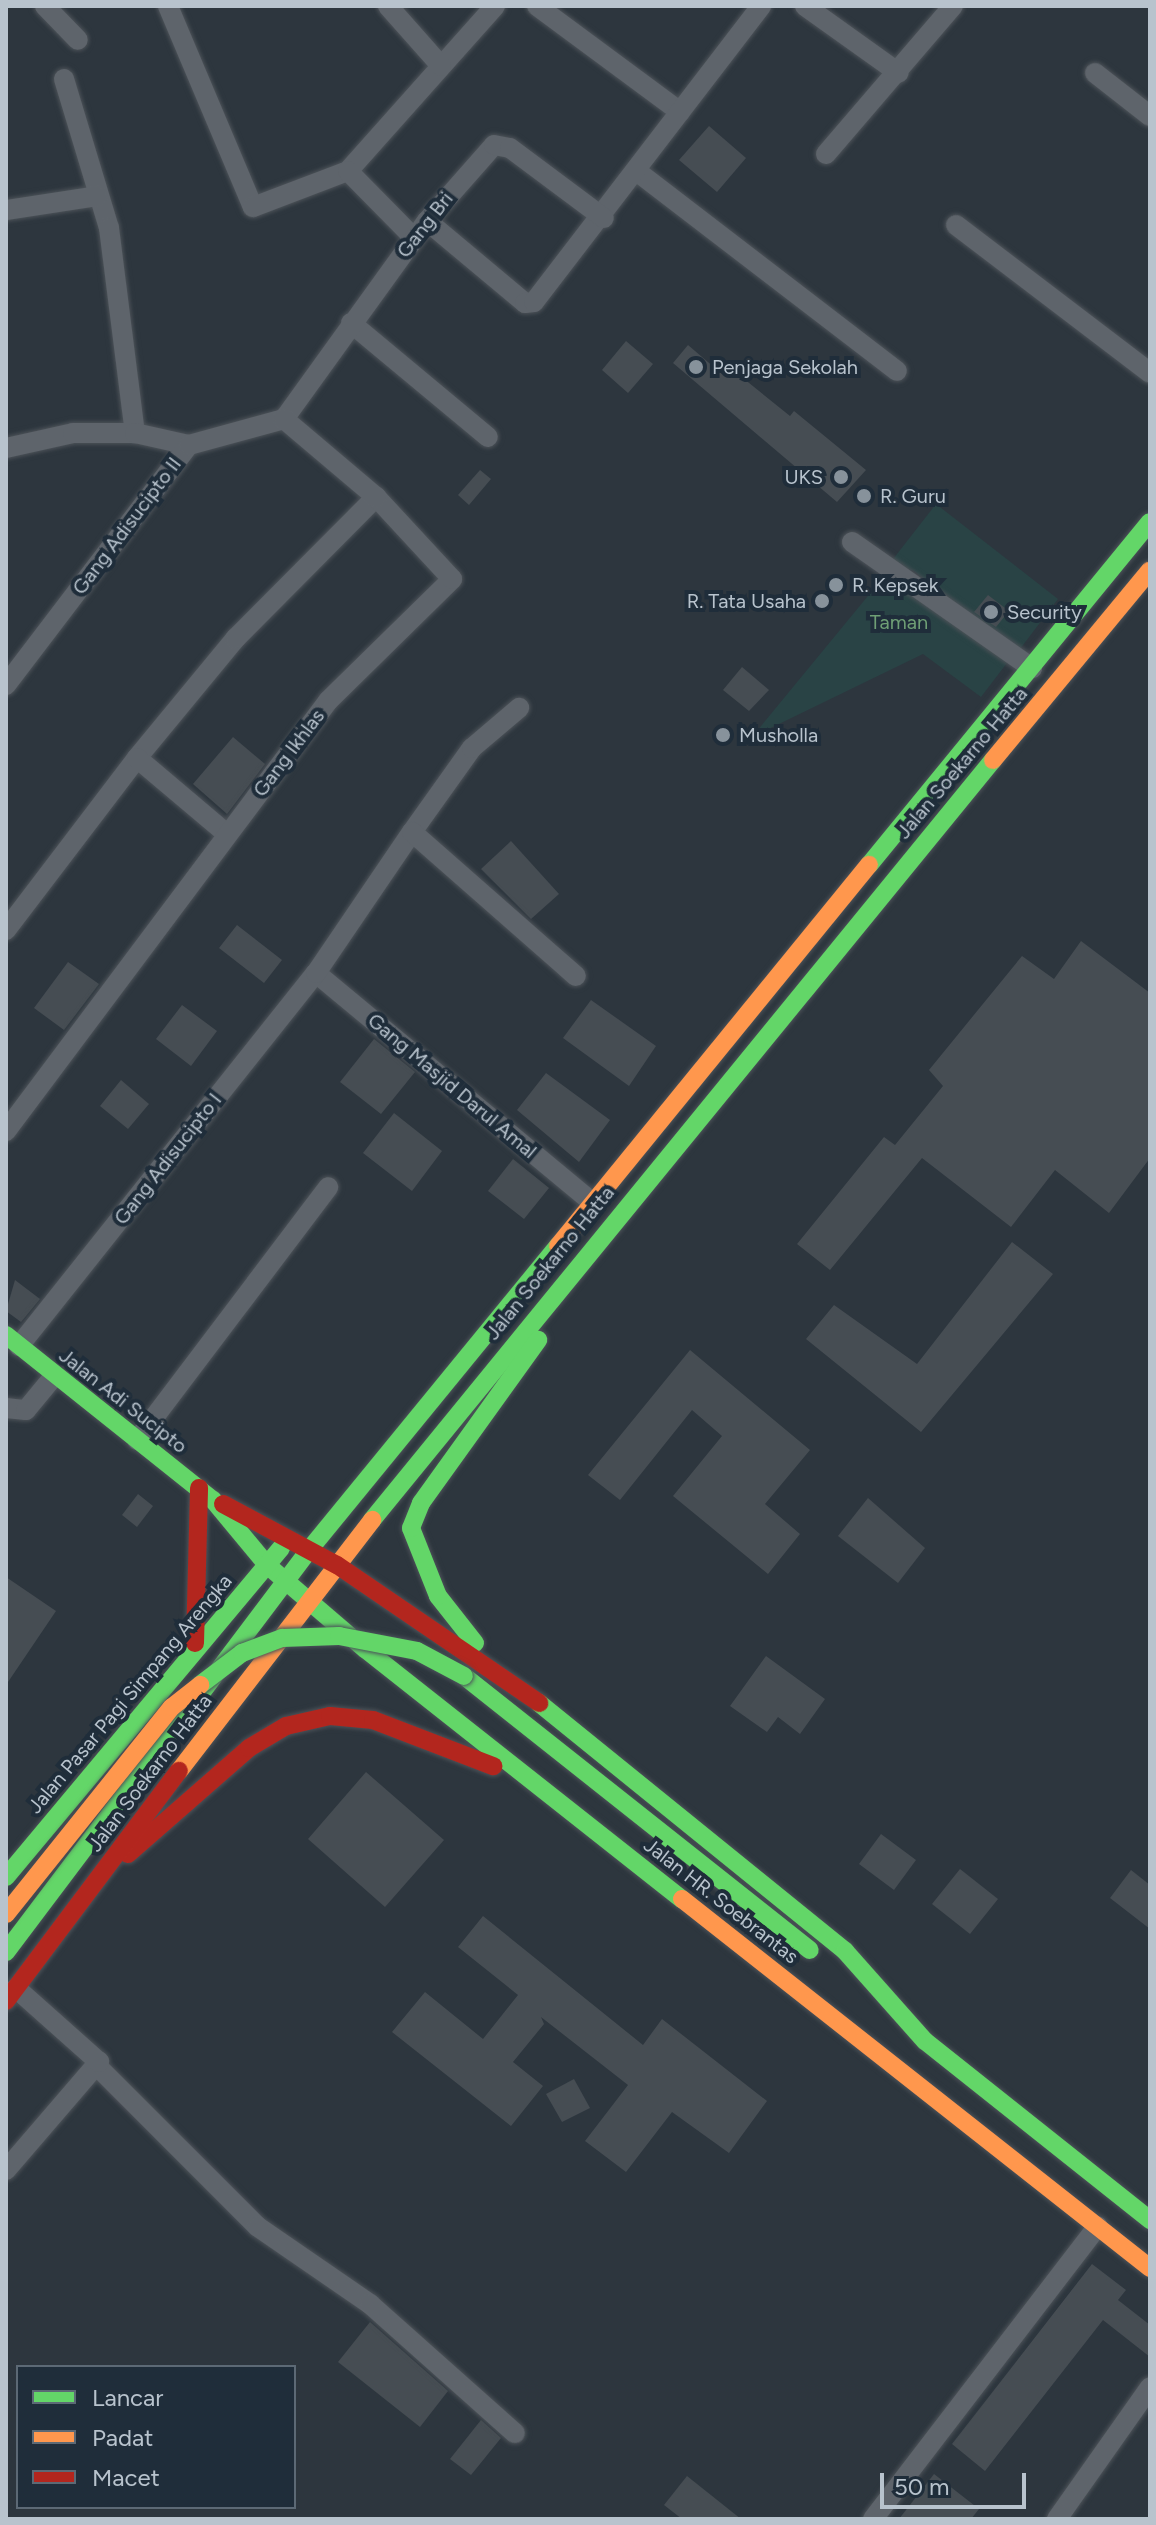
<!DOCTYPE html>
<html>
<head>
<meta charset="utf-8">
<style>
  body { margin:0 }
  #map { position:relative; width:1156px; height:2525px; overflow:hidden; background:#2d363e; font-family:Figtree,sans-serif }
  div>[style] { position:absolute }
  .green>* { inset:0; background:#294345 }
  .building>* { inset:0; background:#464d53 }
  .roads { filter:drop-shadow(0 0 2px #4c5258) drop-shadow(0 0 2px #4c5258) }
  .street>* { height:20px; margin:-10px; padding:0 10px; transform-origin:10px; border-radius:10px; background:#5e646b }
  .fast>* { height:18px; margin:-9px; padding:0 9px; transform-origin:9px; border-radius:9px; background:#63d668 }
  .slow>* { height:18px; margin:-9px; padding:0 9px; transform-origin:9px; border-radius:9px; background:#ff974d }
  .jam>* { height:18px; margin:-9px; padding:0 9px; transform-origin:9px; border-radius:9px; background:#b3261e }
  .bridges { filter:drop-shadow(0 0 2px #4b535a) drop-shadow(0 0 2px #4b535a) }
  .fast-bridge>* { height:18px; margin:-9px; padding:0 9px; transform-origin:9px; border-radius:9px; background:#63d668 }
  .slow-bridge>* { height:18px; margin:-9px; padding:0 9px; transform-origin:9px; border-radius:9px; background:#ff974d }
  .dots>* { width:22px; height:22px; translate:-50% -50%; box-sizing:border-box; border:4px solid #1f2d3a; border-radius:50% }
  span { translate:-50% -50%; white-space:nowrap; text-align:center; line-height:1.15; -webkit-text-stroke:8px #1f2d3a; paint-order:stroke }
  .street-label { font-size:20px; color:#b8c3cd }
  .poi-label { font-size:20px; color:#b8c3cd }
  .left { translate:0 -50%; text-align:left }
  .right { translate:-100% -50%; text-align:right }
  .park-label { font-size:20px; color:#6f9f75 }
  .frame { position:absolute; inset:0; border:8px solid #b8c3cd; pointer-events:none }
  .legend { position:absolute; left:16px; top:2365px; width:280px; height:144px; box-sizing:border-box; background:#1f2d3a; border:2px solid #5c6975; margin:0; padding:10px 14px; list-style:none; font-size:24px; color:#b8c3cd }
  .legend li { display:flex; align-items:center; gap:16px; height:40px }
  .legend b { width:40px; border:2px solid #5c6975 }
  .scale { position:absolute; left:880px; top:2473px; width:146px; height:36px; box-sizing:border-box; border:4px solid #b8c3cd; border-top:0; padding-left:10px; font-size:24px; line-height:28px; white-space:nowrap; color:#b8c3cd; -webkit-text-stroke:6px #1f2d3a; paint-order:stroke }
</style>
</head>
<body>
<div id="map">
  <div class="green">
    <div style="clip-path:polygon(936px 504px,1058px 599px,1017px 653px,914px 571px,890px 563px)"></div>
    <div style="clip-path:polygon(886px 574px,1010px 659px,981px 697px,923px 654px,752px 737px)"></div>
  </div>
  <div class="building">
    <div style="clip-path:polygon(709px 126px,746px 158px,717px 192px,679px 160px)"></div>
    <div style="clip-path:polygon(626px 341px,653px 364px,628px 393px,602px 370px)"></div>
    <div style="clip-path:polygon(688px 345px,722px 374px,728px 366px,790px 416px,794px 411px,866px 470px,837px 502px,673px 363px)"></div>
    <div style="clip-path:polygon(480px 470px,491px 479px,469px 505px,458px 495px)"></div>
    <div style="clip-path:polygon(988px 595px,1009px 611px,996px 627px,974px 612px)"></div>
    <div style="clip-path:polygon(742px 667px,769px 690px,749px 711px,723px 690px)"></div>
    <div style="clip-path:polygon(233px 737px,265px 764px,227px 814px,193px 784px)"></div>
    <div style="clip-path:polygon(511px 841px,559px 894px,531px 919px,481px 869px)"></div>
    <div style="clip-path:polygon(237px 925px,282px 960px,264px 983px,219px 948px)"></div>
    <div style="clip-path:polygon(1081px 941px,1150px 993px,1150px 1158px,1109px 1213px,1055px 1170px,1011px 1227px,922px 1158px,830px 1270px,797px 1244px,884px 1137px,895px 1145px,943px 1086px,929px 1070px,1022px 956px,1054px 979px)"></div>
    <div style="clip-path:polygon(68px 962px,99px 984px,64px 1030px,34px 1008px)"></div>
    <div style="clip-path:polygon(591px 1000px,656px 1046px,629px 1086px,563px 1038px)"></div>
    <div style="clip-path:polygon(182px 1005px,217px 1031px,191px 1066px,156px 1039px)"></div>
    <div style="clip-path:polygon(374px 1039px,415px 1072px,381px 1114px,340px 1082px)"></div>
    <div style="clip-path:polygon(546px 1073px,610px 1120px,579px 1162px,517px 1110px)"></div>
    <div style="clip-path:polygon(121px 1080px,149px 1104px,128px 1129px,100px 1106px)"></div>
    <div style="clip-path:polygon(394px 1113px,442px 1151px,412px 1191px,363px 1153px)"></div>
    <div style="clip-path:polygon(513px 1159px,549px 1188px,524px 1219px,488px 1191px)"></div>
    <div style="clip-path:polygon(1012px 1242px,1053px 1274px,921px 1432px,806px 1339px,834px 1305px,917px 1364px)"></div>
    <div style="clip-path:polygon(15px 1280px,40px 1299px,21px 1322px,6px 1311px)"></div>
    <div style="clip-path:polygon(690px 1350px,810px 1450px,765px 1504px,800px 1534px,768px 1574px,673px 1496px,722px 1436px,692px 1410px,620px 1500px,588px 1475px)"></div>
    <div style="clip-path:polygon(138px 1494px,153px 1506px,137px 1527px,122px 1515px)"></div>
    <div style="clip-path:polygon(868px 1498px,925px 1548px,898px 1583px,838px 1536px)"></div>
    <div style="clip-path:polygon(6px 1577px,56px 1611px,6px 1685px)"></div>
    <div style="clip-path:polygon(766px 1656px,825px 1699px,800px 1734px,778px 1717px,767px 1732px,730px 1706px)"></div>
    <div style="clip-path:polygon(366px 1772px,444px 1840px,385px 1907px,308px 1839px)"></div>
    <div style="clip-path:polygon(881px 1834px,916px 1860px,894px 1890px,859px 1864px)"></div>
    <div style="clip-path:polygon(960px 1869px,998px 1899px,970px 1934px,932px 1904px)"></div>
    <div style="clip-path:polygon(1131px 1870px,1150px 1885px,1150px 1929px,1110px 1898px)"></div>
    <div style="clip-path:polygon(483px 1916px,643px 2045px,662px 2019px,767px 2101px,729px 2153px,672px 2112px,626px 2172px,585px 2141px,628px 2085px,541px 2017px,544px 2024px,513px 2062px,543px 2086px,511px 2126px,392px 2032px,425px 1992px,483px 2039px,518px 1995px,458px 1947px)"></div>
    <div style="clip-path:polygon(574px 2079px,590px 2108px,562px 2122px,546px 2094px)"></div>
    <div style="clip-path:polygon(1092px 2264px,1126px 2290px,1118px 2300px,1150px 2325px,1150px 2357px,1103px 2320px,985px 2471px,952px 2444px)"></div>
    <div style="clip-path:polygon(370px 2322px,448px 2391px,420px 2427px,338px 2362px)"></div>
    <div style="clip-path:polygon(481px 2420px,501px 2438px,471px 2475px,450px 2459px)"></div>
    <div style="clip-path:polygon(934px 2474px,979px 2509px,971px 2519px,899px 2519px)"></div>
    <div style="clip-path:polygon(687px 2476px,741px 2519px,682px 2519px,664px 2505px)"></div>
  </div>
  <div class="roads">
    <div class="street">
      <div style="left:45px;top:6px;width:47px;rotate:45.9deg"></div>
      <div style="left:168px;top:6px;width:218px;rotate:67.1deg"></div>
      <div style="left:253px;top:207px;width:102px;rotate:-20.8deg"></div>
      <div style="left:348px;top:171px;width:221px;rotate:-48.3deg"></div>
      <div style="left:388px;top:6px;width:80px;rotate:48.5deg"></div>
      <div style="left:537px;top:6px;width:178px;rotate:36.5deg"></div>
      <div style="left:805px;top:6px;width:115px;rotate:35.5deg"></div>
      <div style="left:1095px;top:73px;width:70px;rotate:38deg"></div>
      <div style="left:64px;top:79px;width:156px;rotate:73.2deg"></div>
      <div style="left:109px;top:228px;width:207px;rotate:82.8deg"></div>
      <div style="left:826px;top:154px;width:195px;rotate:-49.4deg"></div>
      <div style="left:348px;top:171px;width:94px;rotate:45.4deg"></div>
      <div style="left:639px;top:173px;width:325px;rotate:37.5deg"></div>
      <div style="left:6px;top:210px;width:92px;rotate:-8.7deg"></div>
      <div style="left:427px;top:221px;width:128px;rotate:39.9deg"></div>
      <div style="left:525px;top:303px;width:9px;rotate:-6deg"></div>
      <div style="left:534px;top:302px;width:373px;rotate:-52.5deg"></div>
      <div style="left:956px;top:225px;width:244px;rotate:37.3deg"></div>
      <div style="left:351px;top:323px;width:178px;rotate:39.8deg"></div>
      <div style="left:284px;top:419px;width:244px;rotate:-54.2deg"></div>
      <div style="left:427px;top:221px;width:101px;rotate:-48.6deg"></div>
      <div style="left:494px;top:145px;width:16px;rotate:11deg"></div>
      <div style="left:510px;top:148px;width:117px;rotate:36.7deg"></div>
      <div style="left:6px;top:448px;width:69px;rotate:-12.6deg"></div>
      <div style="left:73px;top:433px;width:62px"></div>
      <div style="left:135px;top:433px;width:55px;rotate:12.5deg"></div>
      <div style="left:852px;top:542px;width:220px;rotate:35deg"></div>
      <div style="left:6px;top:685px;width:302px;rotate:-52.7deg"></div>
      <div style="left:189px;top:445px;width:98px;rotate:-15.3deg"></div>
      <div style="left:137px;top:758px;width:156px;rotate:-50.5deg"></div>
      <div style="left:236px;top:638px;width:199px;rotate:-45.2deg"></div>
      <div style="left:412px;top:832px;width:103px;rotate:-54.5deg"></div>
      <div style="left:472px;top:748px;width:62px;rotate:-40.4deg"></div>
      <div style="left:6px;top:930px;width:216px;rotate:-52.7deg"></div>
      <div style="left:137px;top:758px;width:118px;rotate:40.2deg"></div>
      <div style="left:316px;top:973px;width:355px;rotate:39.7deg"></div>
      <div style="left:6px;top:1131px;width:537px;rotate:-53.17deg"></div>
      <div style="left:328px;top:701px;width:174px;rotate:-44.5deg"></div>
      <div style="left:452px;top:579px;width:112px;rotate:-132.8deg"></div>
      <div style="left:376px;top:497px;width:121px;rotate:-139.7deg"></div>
      <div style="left:19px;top:1346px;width:477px;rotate:-51.5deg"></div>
      <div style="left:316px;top:973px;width:171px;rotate:-55.8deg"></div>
      <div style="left:412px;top:832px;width:218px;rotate:41.3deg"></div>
      <div style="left:6px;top:1408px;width:20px;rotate:6deg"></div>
      <div style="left:26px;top:1410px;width:44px;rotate:-50.5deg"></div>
      <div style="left:137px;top:1440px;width:317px;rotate:-52.9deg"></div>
      <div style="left:98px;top:2067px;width:226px;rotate:45deg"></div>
      <div style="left:258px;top:2227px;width:136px;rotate:34.5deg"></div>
      <div style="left:370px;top:2304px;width:194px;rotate:41.7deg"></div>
      <div style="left:6px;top:2170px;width:143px;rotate:-49.3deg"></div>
      <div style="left:99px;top:2062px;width:111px;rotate:-138.3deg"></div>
      <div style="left:873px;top:2519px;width:369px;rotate:-52.5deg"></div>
      <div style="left:1057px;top:2519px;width:161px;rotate:-54.8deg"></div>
    </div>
    <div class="fast">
      <div style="left:869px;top:865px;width:443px;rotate:-50.7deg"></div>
      <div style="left:6px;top:1335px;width:265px;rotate:38.6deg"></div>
      <div style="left:213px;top:1500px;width:85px;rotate:50.3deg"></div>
      <div style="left:267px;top:1565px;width:129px;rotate:40.6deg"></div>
      <div style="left:365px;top:1649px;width:404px;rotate:38.3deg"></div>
      <div style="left:372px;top:1520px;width:981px;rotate:-50.75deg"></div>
      <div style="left:475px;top:1643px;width:60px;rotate:-128.2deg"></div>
      <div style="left:438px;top:1596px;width:73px;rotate:-111.7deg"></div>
      <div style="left:411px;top:1528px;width:27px;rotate:-68deg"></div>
      <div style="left:421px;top:1503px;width:201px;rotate:-54.3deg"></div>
      <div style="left:464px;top:1676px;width:441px;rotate:38.4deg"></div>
      <div style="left:539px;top:1703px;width:394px;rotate:39deg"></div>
      <div style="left:845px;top:1951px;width:120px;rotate:48.4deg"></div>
      <div style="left:925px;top:2041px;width:288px;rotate:38.5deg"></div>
      <div style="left:6px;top:1877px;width:429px;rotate:-50.1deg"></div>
      <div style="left:6px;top:1952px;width:503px;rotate:-52.99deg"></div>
      <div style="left:309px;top:1550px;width:393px;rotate:-50.7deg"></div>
    </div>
    <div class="slow">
      <div style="left:993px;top:760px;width:246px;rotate:-50.4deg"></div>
      <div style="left:558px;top:1246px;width:492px;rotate:-50.8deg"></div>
      <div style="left:179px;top:1771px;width:317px;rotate:-52.4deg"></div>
      <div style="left:682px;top:1899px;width:596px;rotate:38.25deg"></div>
    </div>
    <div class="jam">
      <div style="left:223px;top:1504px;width:129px;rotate:28.2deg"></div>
      <div style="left:337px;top:1565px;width:245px;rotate:34.3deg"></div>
      <div style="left:195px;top:1643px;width:155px;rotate:-88.5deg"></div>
      <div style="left:128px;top:1854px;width:161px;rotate:-41.2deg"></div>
      <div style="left:249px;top:1748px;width:43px;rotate:-30.7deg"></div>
      <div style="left:286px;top:1726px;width:45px;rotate:-12.8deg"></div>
      <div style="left:330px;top:1716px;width:43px;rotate:5.3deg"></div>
      <div style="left:373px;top:1720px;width:129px;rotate:21deg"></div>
      <div style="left:6px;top:2001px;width:288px;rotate:-53.1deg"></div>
    </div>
  </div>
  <div class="bridges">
    <div class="fast-bridge">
      <div style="left:200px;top:1685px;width:53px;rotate:-37.3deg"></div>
      <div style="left:242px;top:1653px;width:43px;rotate:-20.6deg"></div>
      <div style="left:282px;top:1638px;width:57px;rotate:-2deg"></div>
      <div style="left:339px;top:1636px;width:79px;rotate:10.9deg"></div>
      <div style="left:417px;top:1651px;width:53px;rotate:28deg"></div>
    </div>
    <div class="slow-bridge">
      <div style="left:6px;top:1914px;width:265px;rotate:-51.3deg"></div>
      <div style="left:172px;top:1707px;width:36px;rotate:-38deg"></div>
    </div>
  </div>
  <div class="dots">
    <div style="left:696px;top:367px;background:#87929b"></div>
    <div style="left:841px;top:477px;background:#87929b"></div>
    <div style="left:864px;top:496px;background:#87929b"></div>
    <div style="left:836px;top:585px;background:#87929b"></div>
    <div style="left:822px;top:601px;background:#87929b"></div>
    <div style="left:991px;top:612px;background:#87929b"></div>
    <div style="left:723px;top:735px;background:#87929b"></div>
  </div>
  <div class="street-label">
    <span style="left:425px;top:225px;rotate:-52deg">Gang Bri</span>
    <span style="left:127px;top:526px;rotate:-53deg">Gang Adisucipto II</span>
    <span style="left:289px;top:753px;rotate:-53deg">Gang Ikhlas</span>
    <span style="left:962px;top:763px;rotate:-50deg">Jalan Soekarno Hatta</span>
    <span style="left:452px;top:1086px;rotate:40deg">Gang Masjid Darul Amal</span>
    <span style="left:168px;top:1159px;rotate:-52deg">Gang Adisucipto I</span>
    <span style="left:550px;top:1263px;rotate:-51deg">Jalan Soekarno Hatta</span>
    <span style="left:123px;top:1401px;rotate:38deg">Jalan Adi Sucipto</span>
    <span style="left:130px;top:1694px;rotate:-50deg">Jalan Pasar Pagi Simpang Arengka</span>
    <span style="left:150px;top:1773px;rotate:-53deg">Jalan Soekarno Hatta</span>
    <span style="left:721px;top:1901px;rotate:38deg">Jalan HR. Soebrantas</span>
  </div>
  <div class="poi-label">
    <span class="left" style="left:712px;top:367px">Penjaga Sekolah</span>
    <span class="right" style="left:823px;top:477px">UKS</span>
    <span class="left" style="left:880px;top:496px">R. Guru</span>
    <span class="left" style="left:852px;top:585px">R. Kepsek</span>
    <span class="right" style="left:806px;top:601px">R. Tata Usaha</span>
    <span class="left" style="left:1007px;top:612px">Security</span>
    <span class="left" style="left:739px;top:735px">Musholla</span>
  </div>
  <div class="park-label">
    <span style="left:899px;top:622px">Taman</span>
  </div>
  <div class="frame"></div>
  <ul class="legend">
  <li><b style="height:10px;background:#63d668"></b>Lancar</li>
  <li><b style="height:10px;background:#ff974d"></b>Padat</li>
  <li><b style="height:10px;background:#b3261e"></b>Macet</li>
  </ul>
  <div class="scale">50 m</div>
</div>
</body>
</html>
